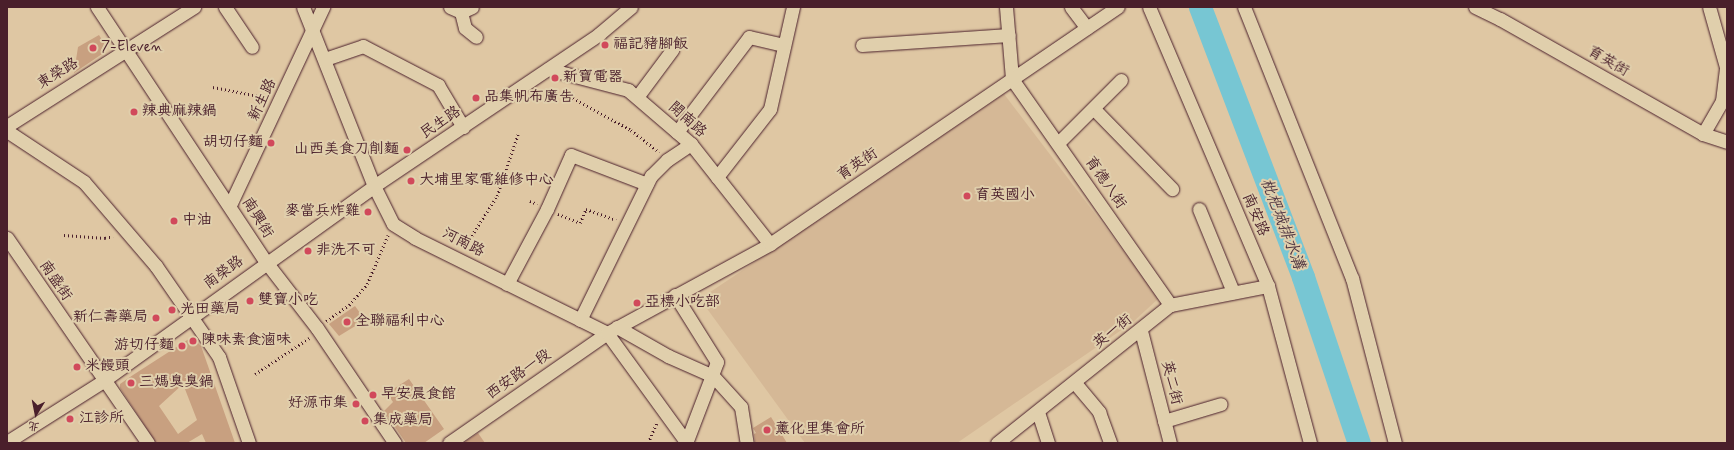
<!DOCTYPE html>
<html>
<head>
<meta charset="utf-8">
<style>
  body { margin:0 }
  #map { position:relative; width:1734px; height:450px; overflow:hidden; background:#dfc7a3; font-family:Mynerve,"LXGW WenKai TC",sans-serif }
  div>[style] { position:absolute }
  .built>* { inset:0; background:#d5b896 }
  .river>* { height:23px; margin:-11.5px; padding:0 11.5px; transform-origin:11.5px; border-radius:11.5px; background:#77c6d3 }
  .building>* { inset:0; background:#c8a080 }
  .path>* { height:2.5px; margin-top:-1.25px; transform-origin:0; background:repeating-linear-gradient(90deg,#4a1f2b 0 1px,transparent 0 4px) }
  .roads { filter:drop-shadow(0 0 1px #4a1f2b) drop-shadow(0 0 1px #4a1f2b) }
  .minor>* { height:13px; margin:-6.5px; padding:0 6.5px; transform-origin:6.5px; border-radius:6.5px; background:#e0cfac }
  .dots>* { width:11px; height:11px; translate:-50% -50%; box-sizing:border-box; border:2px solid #e0cfac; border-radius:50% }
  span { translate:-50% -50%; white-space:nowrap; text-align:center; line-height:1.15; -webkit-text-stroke:4px #e0cfac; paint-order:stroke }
  .poi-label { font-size:15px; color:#4a1f2b }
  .left { translate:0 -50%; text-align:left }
  .right { translate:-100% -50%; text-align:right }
  .street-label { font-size:15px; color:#4a1f2b }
  .water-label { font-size:16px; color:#513844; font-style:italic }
  .frame { position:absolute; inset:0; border:8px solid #4a1f2b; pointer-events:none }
  .north { position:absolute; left:16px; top:394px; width:40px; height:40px; -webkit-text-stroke:3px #e0cfac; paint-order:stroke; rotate:190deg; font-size:11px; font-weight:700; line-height:16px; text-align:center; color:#4a1f2b }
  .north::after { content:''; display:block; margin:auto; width:14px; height:18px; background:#4a1f2b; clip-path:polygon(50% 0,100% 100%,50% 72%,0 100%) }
</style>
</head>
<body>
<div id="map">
  <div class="built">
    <div style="clip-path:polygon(1004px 94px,1159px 298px,1133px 322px,957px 443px,805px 443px,700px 299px)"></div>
  </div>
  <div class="river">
    <div style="left:1200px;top:7px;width:289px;rotate:69.1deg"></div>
    <div style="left:1303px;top:277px;width:175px;rotate:71.4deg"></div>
  </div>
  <div class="building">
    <div style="clip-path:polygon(99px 35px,104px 43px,102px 54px,74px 73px,78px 47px)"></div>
    <div style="clip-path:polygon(355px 306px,365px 320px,339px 336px,329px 324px)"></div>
    <div style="clip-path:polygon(evenodd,192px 337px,201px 346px,235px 443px,206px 443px,202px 434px,187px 443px,156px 443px,120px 388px,120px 384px,133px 375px,192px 337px,183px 384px,197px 420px,178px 434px,159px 406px,183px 384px)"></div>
    <div style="clip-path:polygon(409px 379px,444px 429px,424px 443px,406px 443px,384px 411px,393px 402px,387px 393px)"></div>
    <div style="clip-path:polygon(771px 417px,787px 443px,755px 443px,754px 434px,756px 433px,753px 428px)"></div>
    <div style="clip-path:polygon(478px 433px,485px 443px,463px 443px)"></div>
  </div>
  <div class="path">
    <div style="left:213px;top:87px;width:47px;rotate:11.1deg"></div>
    <div style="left:259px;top:96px;width:8px;rotate:23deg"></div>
    <div style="left:573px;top:98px;width:66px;rotate:28.9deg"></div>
    <div style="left:631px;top:130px;width:36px;rotate:38deg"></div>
    <div style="left:530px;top:201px;width:8px;rotate:23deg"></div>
    <div style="left:558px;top:214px;width:24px;rotate:22deg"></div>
    <div style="left:580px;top:223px;width:15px;rotate:-67deg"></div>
    <div style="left:586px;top:209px;width:32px;rotate:20deg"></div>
    <div style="left:64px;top:235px;width:41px;rotate:4.2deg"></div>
    <div style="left:105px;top:238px;width:8px;rotate:-14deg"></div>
    <div style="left:463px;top:249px;width:63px;rotate:-57.3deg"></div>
    <div style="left:497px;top:196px;width:65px;rotate:-71.3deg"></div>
    <div style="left:326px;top:321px;width:28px;rotate:-35deg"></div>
    <div style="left:349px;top:305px;width:28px;rotate:-49deg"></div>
    <div style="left:367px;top:284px;width:53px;rotate:-66.8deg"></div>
    <div style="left:255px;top:374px;width:65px;rotate:-33.7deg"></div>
    <div style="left:648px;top:443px;width:23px;rotate:-67deg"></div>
  </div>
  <div class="roads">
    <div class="minor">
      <div style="left:97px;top:7px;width:306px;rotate:56.5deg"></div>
      <div style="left:266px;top:262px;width:83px;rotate:52.3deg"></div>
      <div style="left:317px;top:328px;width:139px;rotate:55.9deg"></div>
      <div style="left:225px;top:7px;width:48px;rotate:56deg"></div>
      <div style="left:303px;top:7px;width:193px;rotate:68.4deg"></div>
      <div style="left:374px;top:186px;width:42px;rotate:63.4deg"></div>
      <div style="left:393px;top:224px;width:26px;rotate:32deg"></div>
      <div style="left:415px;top:238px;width:214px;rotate:26.3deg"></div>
      <div style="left:607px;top:333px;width:136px;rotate:54deg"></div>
      <div style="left:450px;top:7px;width:12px;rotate:24deg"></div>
      <div style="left:461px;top:12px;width:12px;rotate:-24deg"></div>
      <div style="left:1006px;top:7px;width:72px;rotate:85.2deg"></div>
      <div style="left:1071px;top:7px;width:26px;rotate:53deg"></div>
      <div style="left:1149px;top:7px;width:303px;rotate:66.9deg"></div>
      <div style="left:1268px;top:286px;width:163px;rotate:75deg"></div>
      <div style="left:1244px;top:7px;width:292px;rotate:68.3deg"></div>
      <div style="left:1352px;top:278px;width:171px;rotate:75.4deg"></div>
      <div style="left:1475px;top:7px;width:28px;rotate:26deg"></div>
      <div style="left:1500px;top:19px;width:233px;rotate:29.5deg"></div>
      <div style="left:1703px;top:134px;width:25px;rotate:18deg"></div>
      <div style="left:461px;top:12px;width:16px;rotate:76deg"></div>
      <div style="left:465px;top:28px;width:14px;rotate:39deg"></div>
      <div style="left:862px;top:45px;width:147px;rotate:-3.9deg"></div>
      <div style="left:325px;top:59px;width:40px;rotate:-18.9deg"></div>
      <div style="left:363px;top:46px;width:85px;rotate:27.5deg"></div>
      <div style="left:438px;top:85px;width:49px;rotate:59.2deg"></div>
      <div style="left:548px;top:69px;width:83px;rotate:14.7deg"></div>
      <div style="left:628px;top:90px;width:83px;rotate:40.6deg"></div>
      <div style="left:691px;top:144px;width:127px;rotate:51.7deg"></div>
      <div style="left:1012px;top:79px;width:276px;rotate:55deg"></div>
      <div style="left:637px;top:97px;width:59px;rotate:-53.3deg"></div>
      <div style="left:1094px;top:109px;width:112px;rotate:45.7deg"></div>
      <div style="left:7px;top:126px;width:222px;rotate:-32.5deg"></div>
      <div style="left:7px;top:131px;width:92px;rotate:33.5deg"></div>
      <div style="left:84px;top:182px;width:111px;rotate:49.4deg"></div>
      <div style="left:156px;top:266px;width:111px;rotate:55.3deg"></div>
      <div style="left:219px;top:357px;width:91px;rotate:70.8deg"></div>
      <div style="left:677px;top:132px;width:119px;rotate:-52.8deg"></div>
      <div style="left:749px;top:37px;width:36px;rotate:13deg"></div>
      <div style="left:1703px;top:134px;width:38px;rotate:-60deg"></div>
      <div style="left:1722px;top:101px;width:34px;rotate:-83deg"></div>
      <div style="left:1726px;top:67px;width:62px;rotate:-105.8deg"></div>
      <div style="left:1058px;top:143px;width:89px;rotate:-45deg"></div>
      <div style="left:717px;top:177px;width:86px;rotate:-52.1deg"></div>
      <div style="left:770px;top:109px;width:105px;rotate:-77.3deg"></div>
      <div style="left:230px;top:205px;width:219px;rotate:-64.8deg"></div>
      <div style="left:1199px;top:209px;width:90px;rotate:67.7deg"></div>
      <div style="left:7px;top:238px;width:249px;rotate:55.5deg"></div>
      <div style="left:507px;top:284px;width:85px;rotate:-61.9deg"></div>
      <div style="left:547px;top:209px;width:59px;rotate:-66deg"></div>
      <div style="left:571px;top:155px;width:81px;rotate:20.9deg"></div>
      <div style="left:675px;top:295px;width:79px;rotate:57.9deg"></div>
      <div style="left:717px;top:362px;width:87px;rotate:110.9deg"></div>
      <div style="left:580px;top:320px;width:161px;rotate:-63.8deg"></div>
      <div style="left:651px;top:176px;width:23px;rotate:-45deg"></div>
      <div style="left:667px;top:160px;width:29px;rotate:-34deg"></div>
      <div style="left:617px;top:327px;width:59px;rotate:29.6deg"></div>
      <div style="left:668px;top:356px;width:49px;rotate:24deg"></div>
      <div style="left:713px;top:376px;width:42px;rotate:47.9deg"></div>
      <div style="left:741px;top:407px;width:36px;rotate:81deg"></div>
      <div style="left:1141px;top:331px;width:116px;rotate:75.5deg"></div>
      <div style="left:1075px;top:383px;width:38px;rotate:50deg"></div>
      <div style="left:1099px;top:412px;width:33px;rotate:70deg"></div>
      <div style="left:1038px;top:412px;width:33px;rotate:72deg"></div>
      <div style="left:1164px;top:421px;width:59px;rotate:-16.6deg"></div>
      <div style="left:7px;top:442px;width:114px;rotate:-32.4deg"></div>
      <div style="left:103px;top:381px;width:334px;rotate:-35.7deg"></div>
      <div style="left:374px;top:186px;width:272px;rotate:-34deg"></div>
      <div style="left:599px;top:34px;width:42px;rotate:-40.2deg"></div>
      <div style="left:449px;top:443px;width:193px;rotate:-34.8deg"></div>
      <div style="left:607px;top:333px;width:186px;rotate:-28.6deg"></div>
      <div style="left:770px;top:244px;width:421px;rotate:-34.3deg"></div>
      <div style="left:997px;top:443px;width:221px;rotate:-38.6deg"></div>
      <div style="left:1170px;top:305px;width:100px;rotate:-11deg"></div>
    </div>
  </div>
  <div class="dots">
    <div style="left:605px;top:45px;background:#d1495b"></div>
    <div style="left:93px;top:48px;background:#d1495b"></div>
    <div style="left:555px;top:78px;background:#d1495b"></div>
    <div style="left:476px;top:98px;background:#d1495b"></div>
    <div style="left:134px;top:112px;background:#d1495b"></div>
    <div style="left:271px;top:143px;background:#d1495b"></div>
    <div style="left:407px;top:150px;background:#d1495b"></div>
    <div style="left:411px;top:181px;background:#d1495b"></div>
    <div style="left:967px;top:196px;background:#d1495b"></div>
    <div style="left:368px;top:212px;background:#d1495b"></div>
    <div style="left:174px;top:221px;background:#d1495b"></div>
    <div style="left:308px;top:251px;background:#d1495b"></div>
    <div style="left:250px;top:301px;background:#d1495b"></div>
    <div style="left:637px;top:303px;background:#d1495b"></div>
    <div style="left:172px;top:310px;background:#d1495b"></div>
    <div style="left:156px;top:318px;background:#d1495b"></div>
    <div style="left:347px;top:322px;background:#d1495b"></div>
    <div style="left:193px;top:341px;background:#d1495b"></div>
    <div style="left:182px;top:346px;background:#d1495b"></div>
    <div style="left:77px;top:367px;background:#d1495b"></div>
    <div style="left:131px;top:383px;background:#d1495b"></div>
    <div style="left:373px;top:395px;background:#d1495b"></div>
    <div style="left:356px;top:404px;background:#d1495b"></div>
    <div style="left:70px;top:419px;background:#d1495b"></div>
    <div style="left:365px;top:421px;background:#d1495b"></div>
    <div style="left:767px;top:430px;background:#d1495b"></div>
  </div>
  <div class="poi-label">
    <span class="left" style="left:613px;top:45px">福記豬腳飯</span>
    <span class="left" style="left:101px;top:48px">7-Eleven</span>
    <span class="left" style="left:563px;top:78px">新寶電器</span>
    <span class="left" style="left:484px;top:98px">品集帆布廣告</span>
    <span class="left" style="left:142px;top:112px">辣典麻辣鍋</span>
    <span class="right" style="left:263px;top:143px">胡切仔麵</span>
    <span class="right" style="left:399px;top:150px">山西美食刀削麵</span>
    <span class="left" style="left:419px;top:181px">大埔里家電維修中心</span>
    <span class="left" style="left:975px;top:196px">育英國小</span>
    <span class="right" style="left:360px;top:212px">麥當兵炸雞</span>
    <span class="left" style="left:182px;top:221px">中油</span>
    <span class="left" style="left:316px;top:251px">非洗不可</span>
    <span class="left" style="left:258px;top:301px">雙寶小吃</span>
    <span class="left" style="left:645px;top:303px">亞標小吃部</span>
    <span class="left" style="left:180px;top:310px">光田藥局</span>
    <span class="right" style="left:148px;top:318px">新仁壽藥局</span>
    <span class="left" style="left:355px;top:322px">全聯福利中心</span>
    <span class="left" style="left:201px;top:341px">陳味素食滷味</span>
    <span class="right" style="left:174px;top:346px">游切仔麵</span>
    <span class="left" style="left:85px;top:367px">米饅頭</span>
    <span class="left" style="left:139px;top:383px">三媽臭臭鍋</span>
    <span class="left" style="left:381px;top:395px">早安晨食館</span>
    <span class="right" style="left:348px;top:404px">好源市集</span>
    <span class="left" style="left:79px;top:419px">江診所</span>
    <span class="left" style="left:373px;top:421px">集成藥局</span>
    <span class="left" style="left:775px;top:430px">薰化里集會所</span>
  </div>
  <div class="street-label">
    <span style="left:1608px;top:62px;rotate:30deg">育英街</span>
    <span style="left:58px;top:74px;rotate:-32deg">東榮路</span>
    <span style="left:263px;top:100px;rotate:-65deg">新生路</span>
    <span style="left:687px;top:120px;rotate:42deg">開南路</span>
    <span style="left:441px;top:123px;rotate:-34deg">民生路</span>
    <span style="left:858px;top:165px;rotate:-34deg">育英街</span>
    <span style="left:1105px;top:183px;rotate:55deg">育德八街</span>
    <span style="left:1255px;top:215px;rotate:67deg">南安路</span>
    <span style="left:257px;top:218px;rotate:58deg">南興街</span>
    <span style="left:463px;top:243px;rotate:27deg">河南路</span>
    <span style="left:224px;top:273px;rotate:-36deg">南榮路</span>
    <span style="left:55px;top:281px;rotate:56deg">南盛街</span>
    <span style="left:1113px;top:332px;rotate:-39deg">英一街</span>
    <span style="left:519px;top:375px;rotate:-35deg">西安路一段</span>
    <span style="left:1171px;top:383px;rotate:76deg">英二街</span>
  </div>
  <div class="water-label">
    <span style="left:1282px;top:224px;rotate:69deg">枇杷城排水溝</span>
  </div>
  <div class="frame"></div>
  <div class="north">北</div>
</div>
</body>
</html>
